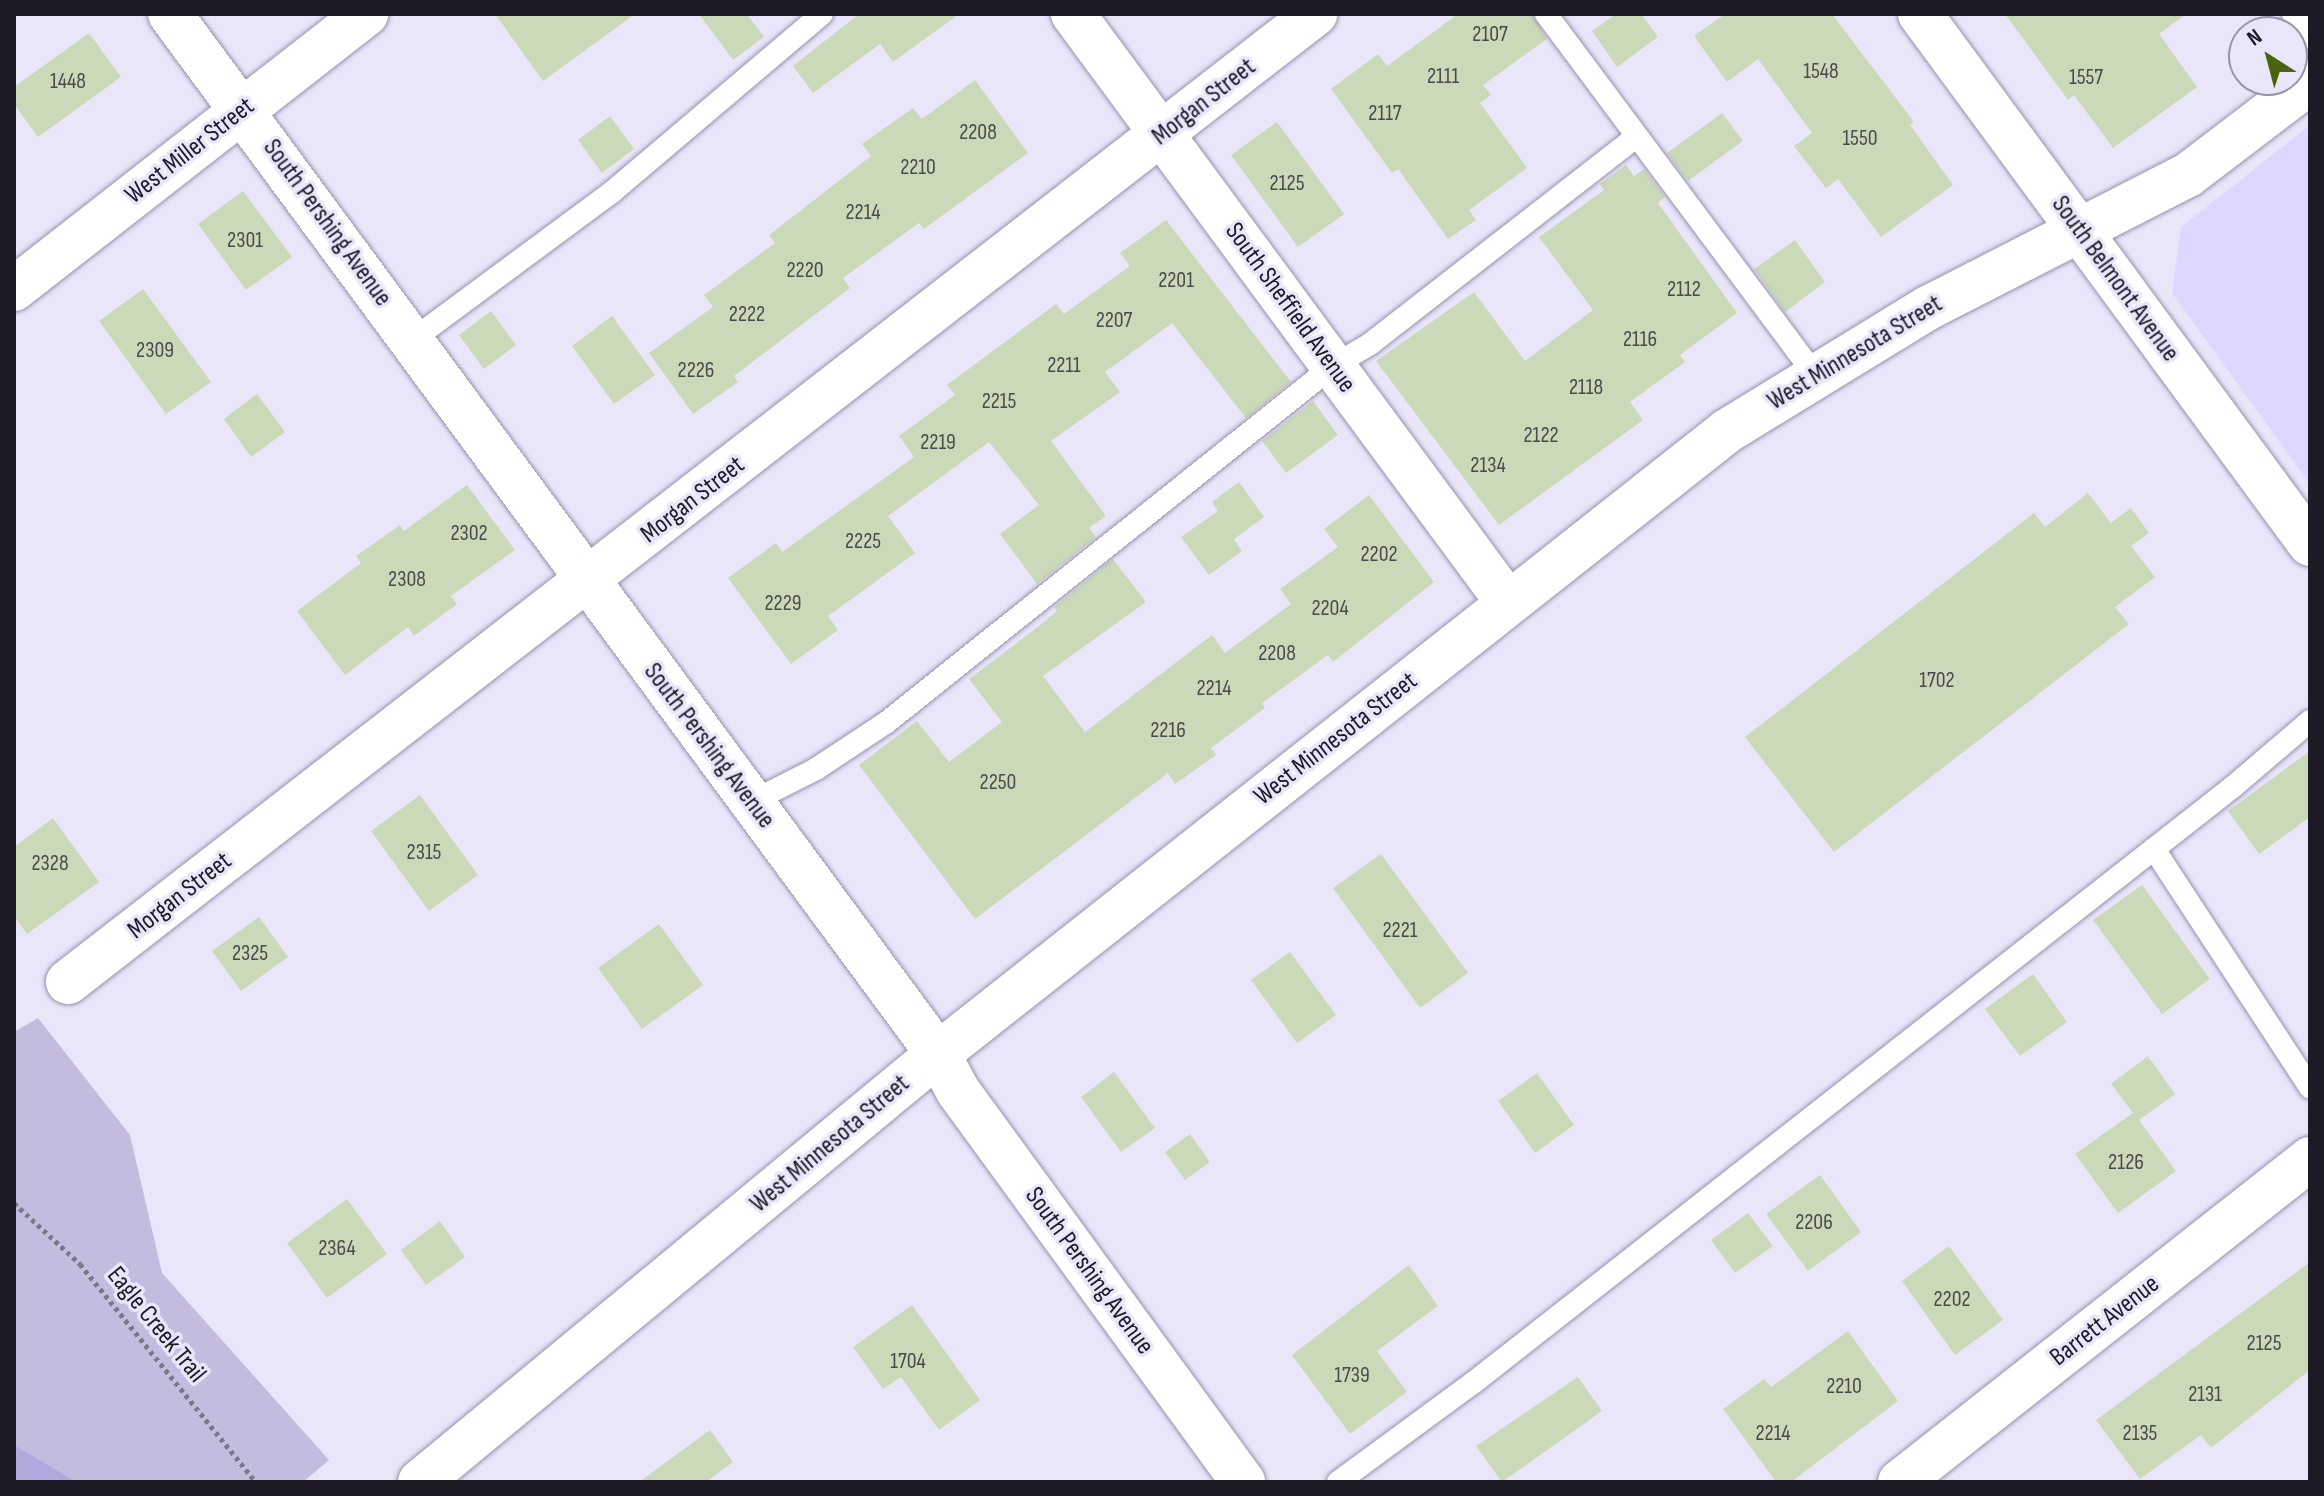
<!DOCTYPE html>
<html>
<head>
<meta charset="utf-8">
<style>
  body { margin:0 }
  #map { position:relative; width:2324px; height:1496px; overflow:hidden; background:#e9e6fa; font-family:"Sofia Sans Condensed",sans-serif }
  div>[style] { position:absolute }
  .built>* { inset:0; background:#ddd6fe }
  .green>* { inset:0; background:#c3bcde }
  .water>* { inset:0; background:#b3a8dd }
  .building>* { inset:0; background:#ccd9b9 }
  .path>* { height:5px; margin-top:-2.5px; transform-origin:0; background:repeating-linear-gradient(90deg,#7a7787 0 4px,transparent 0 8px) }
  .roads { filter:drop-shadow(0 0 2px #9791af) drop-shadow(0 0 2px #9791af) }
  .service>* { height:22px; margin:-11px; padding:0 11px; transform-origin:11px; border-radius:11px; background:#fff }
  .minor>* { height:44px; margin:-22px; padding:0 22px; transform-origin:22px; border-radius:22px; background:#fff }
  .tertiary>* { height:44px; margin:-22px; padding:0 22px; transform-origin:22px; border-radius:22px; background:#fff }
  .secondary>* { height:44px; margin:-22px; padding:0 22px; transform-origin:22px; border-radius:22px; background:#fff }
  span { translate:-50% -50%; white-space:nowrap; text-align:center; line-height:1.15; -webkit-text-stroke:7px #e9e6fa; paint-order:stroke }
  .number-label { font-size:22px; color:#494a4b }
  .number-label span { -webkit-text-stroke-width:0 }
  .street-label { font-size:26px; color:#1d1a26 }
  .frame { position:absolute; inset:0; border:16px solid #1d1a26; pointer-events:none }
  .north { position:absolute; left:2228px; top:16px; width:80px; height:80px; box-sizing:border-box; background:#e9e6fa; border:2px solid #9794a5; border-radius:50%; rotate:324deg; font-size:22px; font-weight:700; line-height:32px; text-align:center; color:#1d1a26 }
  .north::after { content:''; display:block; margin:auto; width:28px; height:36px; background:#4b6310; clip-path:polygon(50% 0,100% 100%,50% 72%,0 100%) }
</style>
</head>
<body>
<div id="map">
  <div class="built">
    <div style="clip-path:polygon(2310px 125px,2310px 484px,2172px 293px,2181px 227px)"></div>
  </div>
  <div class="green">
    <div style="clip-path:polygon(38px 1018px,130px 1135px,162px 1273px,329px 1460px,303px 1482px,75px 1482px,14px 1446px,14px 1032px)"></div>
  </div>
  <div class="water">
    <div style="clip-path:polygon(14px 1445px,53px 1468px,76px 1482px,14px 1482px)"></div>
  </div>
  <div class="building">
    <div style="clip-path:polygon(495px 14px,635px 14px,543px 81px)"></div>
    <div style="clip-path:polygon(699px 14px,747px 14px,764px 37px,733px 60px)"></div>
    <div style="clip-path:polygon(859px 14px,959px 14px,893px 62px,880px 44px,813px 93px,793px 66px)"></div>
    <div style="clip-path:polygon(1458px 14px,1532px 14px,1547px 39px,1483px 85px,1491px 95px,1480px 103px,1527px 168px,1469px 210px,1476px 220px,1448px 239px,1398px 169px,1392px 173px,1331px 89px,1378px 54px,1387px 66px)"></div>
    <div style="clip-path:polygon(1616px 14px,1641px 14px,1658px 37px,1617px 67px,1592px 31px)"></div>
    <div style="clip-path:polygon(1725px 14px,1832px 14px,1914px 122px,1910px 125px,1953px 185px,1881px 237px,1838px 179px,1826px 188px,1794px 146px,1812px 133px,1758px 59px,1727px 82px,1694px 36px)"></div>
    <div style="clip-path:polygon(2005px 14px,2186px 14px,2159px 34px,2197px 87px,2113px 148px,2074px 95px,2068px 100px)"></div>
    <div style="clip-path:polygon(89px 33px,121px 77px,38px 137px,14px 104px,14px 87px)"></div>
    <div style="clip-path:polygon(975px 80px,1028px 153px,924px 229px,919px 223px,843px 278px,850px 288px,734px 376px,738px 382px,693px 414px,649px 353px,713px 307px,704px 295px,775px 243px,769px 235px,871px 156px,862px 144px,913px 108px,922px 119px)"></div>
    <div style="clip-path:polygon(1722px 113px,1743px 141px,1688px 181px,1667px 153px)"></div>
    <div style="clip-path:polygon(610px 116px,634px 149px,602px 173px,578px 140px)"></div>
    <div style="clip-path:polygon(1277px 122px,1344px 214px,1298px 247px,1231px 155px)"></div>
    <div style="clip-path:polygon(1626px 165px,1634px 176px,1644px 169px,1665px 197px,1658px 203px,1737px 313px,1680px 355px,1685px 362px,1630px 402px,1643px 420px,1499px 525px,1376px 361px,1474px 292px,1525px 361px,1593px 310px,1539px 237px,1604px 190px,1600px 184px)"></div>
    <div style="clip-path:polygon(243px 191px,292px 257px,246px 290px,198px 224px)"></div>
    <div style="clip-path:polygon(1166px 220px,1291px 382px,1246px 418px,1172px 323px,1105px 372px,1120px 392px,1051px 441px,1106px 516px,1089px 528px,1096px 537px,1037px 584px,1000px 534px,1039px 505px,989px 442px,888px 516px,915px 553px,828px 616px,838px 630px,791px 664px,728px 578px,776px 543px,782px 552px,914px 457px,899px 436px,955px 395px,947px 385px,1056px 304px,1064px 314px,1130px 266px,1120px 253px)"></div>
    <div style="clip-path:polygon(1795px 240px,1825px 282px,1785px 312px,1754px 269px)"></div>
    <div style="clip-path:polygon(143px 289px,211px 382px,166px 414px,99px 321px)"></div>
    <div style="clip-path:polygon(491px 311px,516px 345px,484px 369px,459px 335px)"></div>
    <div style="clip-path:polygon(612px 316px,655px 375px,614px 404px,572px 346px)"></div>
    <div style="clip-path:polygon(257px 394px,285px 432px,251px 457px,224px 419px)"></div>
    <div style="clip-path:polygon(1313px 401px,1338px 435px,1286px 473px,1262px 441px)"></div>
    <div style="clip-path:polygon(1239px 482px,1264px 517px,1234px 539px,1242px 551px,1209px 575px,1181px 537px,1218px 511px,1212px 502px)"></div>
    <div style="clip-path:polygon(467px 485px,515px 550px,451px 596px,457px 604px,414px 636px,408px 627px,345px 675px,297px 611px,361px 563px,356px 556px,400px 525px,404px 531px)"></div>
    <div style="clip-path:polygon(2088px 493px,2111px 523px,2131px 508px,2149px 533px,2131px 546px,2155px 577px,2115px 607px,2129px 624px,1834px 852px,1745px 737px,2034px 513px,2045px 527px)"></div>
    <div style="clip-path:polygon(1369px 495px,1434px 582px,1333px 662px,1328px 655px,1262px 703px,1265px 708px,1211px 748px,1216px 755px,1175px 784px,1168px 773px,975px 919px,859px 765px,917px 721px,949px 762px,1002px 722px,969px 679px,1039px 626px,1057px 611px,1054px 607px,1113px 559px,1146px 602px,1043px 676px,1085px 732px,1212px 635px,1225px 653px,1291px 604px,1280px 589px,1338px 547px,1324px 529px)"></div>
    <div style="clip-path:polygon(2310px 751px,2310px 817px,2259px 854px,2228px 811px)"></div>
    <div style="clip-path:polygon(420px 795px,478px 875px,429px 911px,371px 831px)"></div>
    <div style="clip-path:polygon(53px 818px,99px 882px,27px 934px,14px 916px,14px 847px)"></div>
    <div style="clip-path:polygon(1381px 854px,1468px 973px,1420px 1008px,1333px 888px)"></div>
    <div style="clip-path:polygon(2142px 885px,2210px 979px,2162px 1014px,2093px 920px)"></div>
    <div style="clip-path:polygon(259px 917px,288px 957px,241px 991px,212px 951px)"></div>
    <div style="clip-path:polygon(659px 924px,703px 985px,642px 1029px,598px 968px)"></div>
    <div style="clip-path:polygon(1290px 952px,1336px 1015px,1297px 1043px,1251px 980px)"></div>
    <div style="clip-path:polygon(2033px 974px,2067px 1022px,2020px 1056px,1985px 1009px)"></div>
    <div style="clip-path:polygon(2148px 1056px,2175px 1094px,2139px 1120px,2176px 1171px,2118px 1213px,2075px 1154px,2133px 1113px,2111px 1084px)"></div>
    <div style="clip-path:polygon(1114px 1072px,1155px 1128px,1121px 1152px,1081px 1097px)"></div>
    <div style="clip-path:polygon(1537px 1073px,1574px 1125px,1535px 1153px,1498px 1101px)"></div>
    <div style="clip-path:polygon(1190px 1134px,1210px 1162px,1185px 1180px,1165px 1152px)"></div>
    <div style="clip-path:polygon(1820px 1175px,1861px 1232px,1808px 1271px,1766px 1214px)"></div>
    <div style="clip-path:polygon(347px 1199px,387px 1254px,327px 1298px,287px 1243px)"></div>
    <div style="clip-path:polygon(1748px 1213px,1773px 1246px,1735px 1273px,1711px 1240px)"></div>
    <div style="clip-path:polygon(440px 1221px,465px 1257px,426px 1285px,401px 1250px)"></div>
    <div style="clip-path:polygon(1949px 1246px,2003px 1320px,1955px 1355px,1902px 1281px)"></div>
    <div style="clip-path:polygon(2310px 1262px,2310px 1370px,2211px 1448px,2201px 1435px,2140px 1479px,2096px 1420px)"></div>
    <div style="clip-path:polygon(1409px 1265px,1438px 1306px,1377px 1351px,1407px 1392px,1350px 1434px,1292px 1355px)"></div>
    <div style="clip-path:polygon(912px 1305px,980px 1400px,939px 1430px,901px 1377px,883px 1389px,853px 1347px)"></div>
    <div style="clip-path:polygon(1848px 1331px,1898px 1401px,1791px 1482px,1776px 1482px,1723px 1409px,1764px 1379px,1771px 1387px)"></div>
    <div style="clip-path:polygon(1578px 1377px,1602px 1411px,1502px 1482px,1476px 1446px)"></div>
    <div style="clip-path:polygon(710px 1430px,733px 1462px,706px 1482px,639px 1482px)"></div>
  </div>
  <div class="path">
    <div style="left:14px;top:1203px;width:90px;rotate:42.7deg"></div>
    <div style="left:80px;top:1264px;width:280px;rotate:51.1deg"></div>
  </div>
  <div class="roads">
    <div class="service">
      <div style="left:1546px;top:14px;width:450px;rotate:53.3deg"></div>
      <div style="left:2293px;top:14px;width:29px;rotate:54deg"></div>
      <div style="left:412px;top:340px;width:249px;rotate:-36.5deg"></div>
      <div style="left:612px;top:192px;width:275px;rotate:-40.3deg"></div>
      <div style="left:751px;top:802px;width:73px;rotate:-26.9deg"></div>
      <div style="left:816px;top:769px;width:85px;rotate:-33.5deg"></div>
      <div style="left:887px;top:722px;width:571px;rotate:-38.6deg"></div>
      <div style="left:1333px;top:366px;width:43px;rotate:-30.7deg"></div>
      <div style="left:1370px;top:344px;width:338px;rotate:-37.9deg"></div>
      <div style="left:2154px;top:849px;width:285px;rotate:56.8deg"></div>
      <div style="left:1338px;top:1482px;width:167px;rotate:-36.3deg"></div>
      <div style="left:1473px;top:1383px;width:967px;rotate:-38.11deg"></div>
      <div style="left:2234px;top:786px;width:100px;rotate:-40.5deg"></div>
    </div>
    <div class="minor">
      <div style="left:170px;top:14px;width:1293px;rotate:53.56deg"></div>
      <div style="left:938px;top:1054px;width:42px;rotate:61.6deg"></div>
      <div style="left:958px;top:1091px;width:484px;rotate:53.9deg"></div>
      <div style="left:1073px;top:14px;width:732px;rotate:53.55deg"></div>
      <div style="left:14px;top:289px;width:447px;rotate:-38deg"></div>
      <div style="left:68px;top:982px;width:1579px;rotate:-37.82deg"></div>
      <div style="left:1900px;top:1482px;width:522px;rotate:-38.23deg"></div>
    </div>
    <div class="tertiary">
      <div style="left:420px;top:1482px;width:672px;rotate:-39.57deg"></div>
      <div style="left:938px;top:1054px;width:1005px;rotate:-38.29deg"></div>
      <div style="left:1727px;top:431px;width:236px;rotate:-31.5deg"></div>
      <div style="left:1928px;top:308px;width:292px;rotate:-27.1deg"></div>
      <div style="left:2188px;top:175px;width:153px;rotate:-37.3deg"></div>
    </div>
    <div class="secondary">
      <div style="left:1920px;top:14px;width:658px;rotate:53.65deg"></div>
    </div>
  </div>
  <div class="number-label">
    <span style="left:1490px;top:35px">2107</span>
    <span style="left:1821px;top:72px">1548</span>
    <span style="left:1443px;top:77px">2111</span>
    <span style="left:2086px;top:78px">1557</span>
    <span style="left:68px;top:82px">1448</span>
    <span style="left:1385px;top:114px">2117</span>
    <span style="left:978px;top:133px">2208</span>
    <span style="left:1860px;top:139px">1550</span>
    <span style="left:918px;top:168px">2210</span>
    <span style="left:1287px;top:184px">2125</span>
    <span style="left:863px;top:213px">2214</span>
    <span style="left:245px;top:241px">2301</span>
    <span style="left:805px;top:271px">2220</span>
    <span style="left:1176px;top:281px">2201</span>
    <span style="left:1684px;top:290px">2112</span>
    <span style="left:747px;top:315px">2222</span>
    <span style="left:1114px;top:321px">2207</span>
    <span style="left:1640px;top:340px">2116</span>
    <span style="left:155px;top:351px">2309</span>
    <span style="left:1064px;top:366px">2211</span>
    <span style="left:696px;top:371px">2226</span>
    <span style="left:1586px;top:388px">2118</span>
    <span style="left:999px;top:402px">2215</span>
    <span style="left:1541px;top:436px">2122</span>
    <span style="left:938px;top:443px">2219</span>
    <span style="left:1488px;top:466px">2134</span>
    <span style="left:469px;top:534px">2302</span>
    <span style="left:863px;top:542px">2225</span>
    <span style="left:1379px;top:555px">2202</span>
    <span style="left:407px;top:580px">2308</span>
    <span style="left:783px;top:604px">2229</span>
    <span style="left:1330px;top:609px">2204</span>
    <span style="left:1277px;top:654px">2208</span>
    <span style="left:1937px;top:681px">1702</span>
    <span style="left:1214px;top:689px">2214</span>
    <span style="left:1168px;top:731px">2216</span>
    <span style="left:998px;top:783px">2250</span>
    <span style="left:424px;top:853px">2315</span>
    <span style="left:50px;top:864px">2328</span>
    <span style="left:1400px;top:931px">2221</span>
    <span style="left:250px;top:954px">2325</span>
    <span style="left:2126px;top:1163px">2126</span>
    <span style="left:1814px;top:1223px">2206</span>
    <span style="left:337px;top:1249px">2364</span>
    <span style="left:1952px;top:1300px">2202</span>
    <span style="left:2264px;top:1344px">2125</span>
    <span style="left:908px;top:1362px">1704</span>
    <span style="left:1352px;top:1376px">1739</span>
    <span style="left:1844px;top:1387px">2210</span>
    <span style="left:2205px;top:1395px">2131</span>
    <span style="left:1773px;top:1434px">2214</span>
    <span style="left:2140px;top:1434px">2135</span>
  </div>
  <div class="street-label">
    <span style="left:1204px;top:102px;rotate:-38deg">Morgan Street</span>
    <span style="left:190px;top:151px;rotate:-38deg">West Miller Street</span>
    <span style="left:327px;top:223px;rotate:54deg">South Pershing Avenue</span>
    <span style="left:2115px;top:279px;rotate:54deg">South Belmont Avenue</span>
    <span style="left:1290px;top:308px;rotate:54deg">South Sheffield Avenue</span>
    <span style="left:1855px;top:353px;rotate:-31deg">West Minnesota Street</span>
    <span style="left:693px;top:500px;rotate:-38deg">Morgan Street</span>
    <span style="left:1336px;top:739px;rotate:-38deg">West Minnesota Street</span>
    <span style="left:709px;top:746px;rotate:53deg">South Pershing Avenue</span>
    <span style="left:180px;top:896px;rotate:-38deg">Morgan Street</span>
    <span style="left:830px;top:1144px;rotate:-40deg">West Minnesota Street</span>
    <span style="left:1089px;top:1271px;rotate:54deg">South Pershing Avenue</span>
    <span style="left:2105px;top:1321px;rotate:-38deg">Barrett Avenue</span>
    <span style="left:156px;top:1325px;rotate:51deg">Eagle Creek Trail</span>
  </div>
  <div class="frame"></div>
  <div class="north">N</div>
</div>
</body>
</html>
